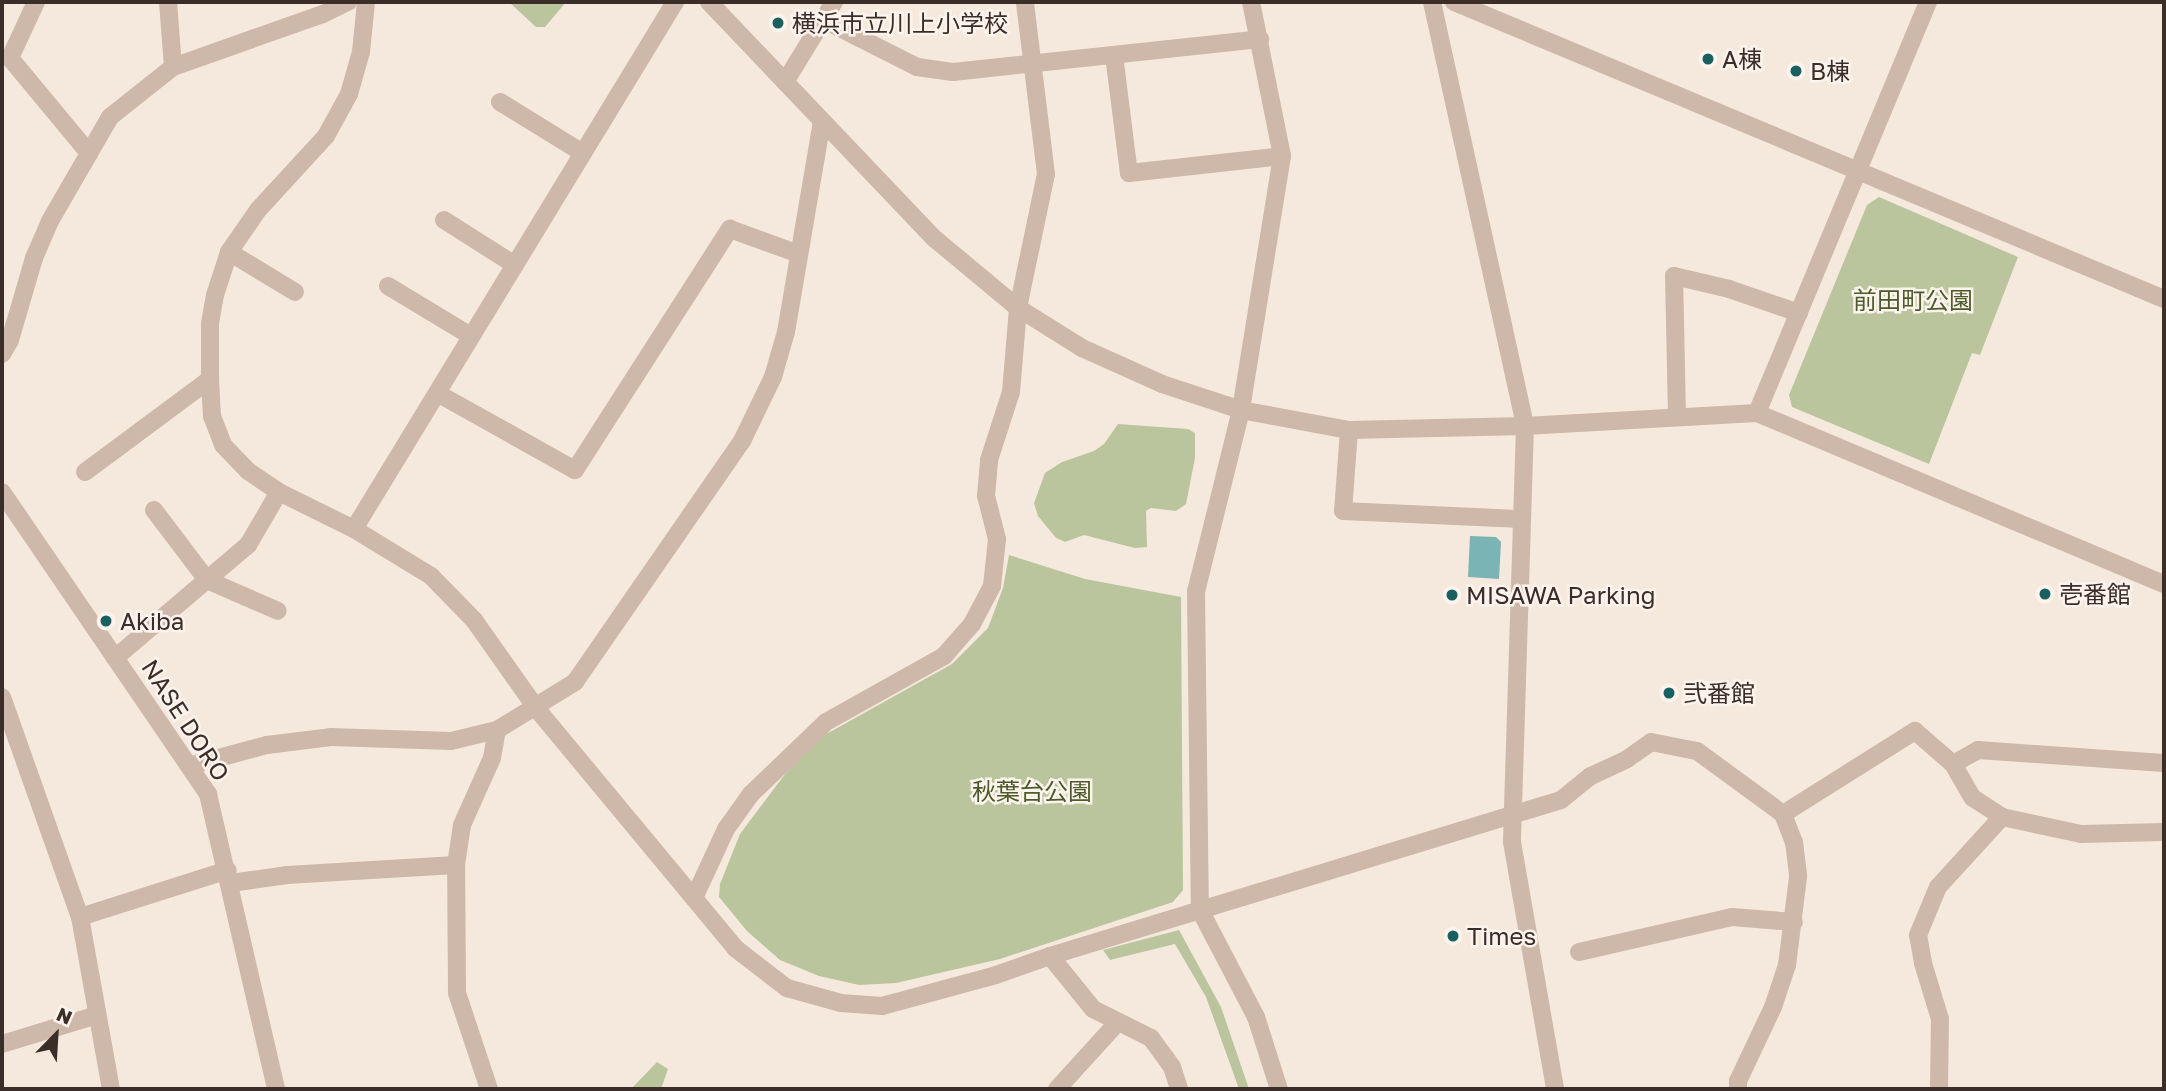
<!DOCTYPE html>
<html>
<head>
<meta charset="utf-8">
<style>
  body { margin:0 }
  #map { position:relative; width:2166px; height:1091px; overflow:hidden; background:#f5e9de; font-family:"Golos Text","Noto Sans JP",sans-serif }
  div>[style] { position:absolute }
  .green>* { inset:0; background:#bac59d }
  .water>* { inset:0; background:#7bb4b4 }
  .minor>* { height:18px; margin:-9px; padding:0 9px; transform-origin:9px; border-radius:9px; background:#ceb8a9 }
  .tertiary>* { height:18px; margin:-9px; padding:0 9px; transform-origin:9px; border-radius:9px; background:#ceb8a9 }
  .dots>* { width:19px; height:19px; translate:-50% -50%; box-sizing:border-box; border:4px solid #fbf3ec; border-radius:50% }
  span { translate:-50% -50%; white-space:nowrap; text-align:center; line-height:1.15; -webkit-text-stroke:5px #fbf3ec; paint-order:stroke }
  .poi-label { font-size:24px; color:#3b2e29 }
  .left { translate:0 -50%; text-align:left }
  .park-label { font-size:24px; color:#4c5b2b }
  .street-label { font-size:24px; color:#3b2e29 }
  .frame { position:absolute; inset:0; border:4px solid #3b2e29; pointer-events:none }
  .north { position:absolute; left:21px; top:1000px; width:70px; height:70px; -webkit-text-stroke:5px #fbf3ec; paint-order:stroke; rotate:24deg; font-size:19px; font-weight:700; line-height:28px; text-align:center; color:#3b2e29 }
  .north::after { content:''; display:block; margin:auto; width:24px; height:32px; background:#3b2e29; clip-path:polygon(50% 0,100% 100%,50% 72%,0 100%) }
</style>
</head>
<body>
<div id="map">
  <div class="green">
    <div style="clip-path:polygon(509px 2px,566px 2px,545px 27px,536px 27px)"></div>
    <div style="clip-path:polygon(1879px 197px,2018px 257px,1980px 355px,1972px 353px,1929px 464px,1792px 407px,1789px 395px,1867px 205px)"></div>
    <div style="clip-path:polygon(1118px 424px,1188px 429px,1195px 433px,1195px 458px,1186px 504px,1176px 511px,1151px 508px,1146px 511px,1147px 547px,1135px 548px,1084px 535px,1065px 542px,1056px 538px,1038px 516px,1034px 503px,1045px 473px,1062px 462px,1094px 451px,1104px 444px)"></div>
    <div style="clip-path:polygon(1009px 555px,1085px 579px,1181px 597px,1183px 890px,1173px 902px,1000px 959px,896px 983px,859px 985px,819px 976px,780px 960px,747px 931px,719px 897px,720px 884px,740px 834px,785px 774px,821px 737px,952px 664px,988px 628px,1003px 588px)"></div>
    <div style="clip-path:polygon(1179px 930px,1221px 1007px,1249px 1089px,1239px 1089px,1206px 997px,1175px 944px,1110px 960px,1103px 950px)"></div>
    <div style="clip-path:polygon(657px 1062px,668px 1069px,661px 1089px,631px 1089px)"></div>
  </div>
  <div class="water">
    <div style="clip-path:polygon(1470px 536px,1496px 537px,1501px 542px,1499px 579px,1468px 577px)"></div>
  </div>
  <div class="minor">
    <div style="left:36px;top:2px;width:62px;rotate:114.9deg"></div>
    <div style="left:10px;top:58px;width:124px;rotate:50.3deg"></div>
    <div style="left:168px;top:2px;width:65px;rotate:85.6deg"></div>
    <div style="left:366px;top:2px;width:50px;rotate:95.7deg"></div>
    <div style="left:361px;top:52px;width:44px;rotate:105.9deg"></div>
    <div style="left:349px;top:94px;width:48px;rotate:118.7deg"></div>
    <div style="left:326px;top:136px;width:100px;rotate:132.6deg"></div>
    <div style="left:258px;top:210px;width:51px;rotate:124.6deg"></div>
    <div style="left:229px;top:252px;width:45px;rotate:108deg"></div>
    <div style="left:215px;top:295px;width:29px;rotate:100deg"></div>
    <div style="left:210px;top:324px;width:55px;rotate:90deg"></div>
    <div style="left:210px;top:379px;width:37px;rotate:87deg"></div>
    <div style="left:212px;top:416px;width:31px;rotate:69deg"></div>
    <div style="left:223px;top:445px;width:36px;rotate:46deg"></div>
    <div style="left:248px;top:471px;width:37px;rotate:34deg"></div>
    <div style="left:279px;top:492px;width:84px;rotate:26.3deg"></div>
    <div style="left:354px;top:529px;width:90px;rotate:31.4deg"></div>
    <div style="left:431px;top:576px;width:62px;rotate:45.7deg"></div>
    <div style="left:474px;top:620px;width:108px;rotate:54.8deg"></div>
    <div style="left:536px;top:708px;width:312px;rotate:50.3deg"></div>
    <div style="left:735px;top:948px;width:66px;rotate:37.6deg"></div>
    <div style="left:787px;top:988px;width:56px;rotate:15.5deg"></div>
    <div style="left:841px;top:1003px;width:41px;rotate:4.2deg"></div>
    <div style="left:882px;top:1006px;width:118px;rotate:-15.2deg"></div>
    <div style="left:996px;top:975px;width:57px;rotate:-19.4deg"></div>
    <div style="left:1050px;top:956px;width:534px;rotate:-16.98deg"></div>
    <div style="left:1561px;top:800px;width:38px;rotate:-39deg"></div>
    <div style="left:1591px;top:776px;width:40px;rotate:-25deg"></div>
    <div style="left:1627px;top:759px;width:29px;rotate:-35deg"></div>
    <div style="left:1651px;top:742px;width:47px;rotate:11.1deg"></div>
    <div style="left:1697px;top:751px;width:107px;rotate:36.2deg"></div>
    <div style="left:1783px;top:814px;width:30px;rotate:69deg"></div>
    <div style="left:1794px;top:842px;width:35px;rotate:83deg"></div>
    <div style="left:1798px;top:877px;width:89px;rotate:97.1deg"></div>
    <div style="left:1787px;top:965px;width:44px;rotate:108.4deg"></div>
    <div style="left:1773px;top:1007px;width:82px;rotate:115.3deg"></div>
    <div style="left:1738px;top:1081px;width:8px;rotate:90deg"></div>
    <div style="left:709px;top:2px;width:327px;rotate:46.4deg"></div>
    <div style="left:935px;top:239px;width:108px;rotate:39.7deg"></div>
    <div style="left:1018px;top:308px;width:75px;rotate:32deg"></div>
    <div style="left:1082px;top:348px;width:88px;rotate:24.2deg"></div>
    <div style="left:1162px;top:384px;width:83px;rotate:18.2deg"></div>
    <div style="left:1241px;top:410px;width:110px;rotate:10.5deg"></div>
    <div style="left:1349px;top:430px;width:176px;rotate:-1.3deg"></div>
    <div style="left:1525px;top:426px;width:232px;rotate:-3.2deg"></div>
    <div style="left:1251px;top:2px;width:157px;rotate:78.6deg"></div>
    <div style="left:1282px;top:156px;width:257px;rotate:99.2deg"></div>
    <div style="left:1241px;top:410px;width:187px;rotate:103.9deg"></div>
    <div style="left:1196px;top:592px;width:318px;rotate:89.3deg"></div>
    <div style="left:1200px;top:910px;width:121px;rotate:62.4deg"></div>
    <div style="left:1256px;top:1017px;width:76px;rotate:72.3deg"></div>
    <div style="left:1432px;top:2px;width:434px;rotate:77.6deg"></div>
    <div style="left:1525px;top:426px;width:416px;rotate:91.8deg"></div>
    <div style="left:1512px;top:842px;width:251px;rotate:80.1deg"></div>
    <div style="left:1454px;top:2px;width:770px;rotate:22.7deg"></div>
    <div style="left:1928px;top:2px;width:445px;rotate:112.6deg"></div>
    <div style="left:1757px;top:413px;width:441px;rotate:22.8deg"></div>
    <div style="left:824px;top:20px;width:104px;rotate:26.8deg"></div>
    <div style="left:917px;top:67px;width:36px;rotate:8deg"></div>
    <div style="left:953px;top:72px;width:309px;rotate:-6.1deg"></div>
    <div style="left:1114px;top:55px;width:119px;rotate:82.8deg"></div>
    <div style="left:1129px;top:173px;width:154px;rotate:-6.3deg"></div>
    <div style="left:785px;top:82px;width:94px;rotate:-58.5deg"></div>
    <div style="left:500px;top:102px;width:97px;rotate:31.6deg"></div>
    <div style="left:444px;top:220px;width:84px;rotate:32.4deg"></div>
    <div style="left:229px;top:252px;width:77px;rotate:31.2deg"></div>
    <div style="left:388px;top:286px;width:97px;rotate:31.1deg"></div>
    <div style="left:437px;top:393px;width:158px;rotate:29.2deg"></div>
    <div style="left:575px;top:470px;width:287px;rotate:-57.3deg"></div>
    <div style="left:730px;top:229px;width:73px;rotate:19.9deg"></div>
    <div style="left:1677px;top:417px;width:141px;rotate:-91.2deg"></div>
    <div style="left:1674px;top:276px;width:57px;rotate:13.3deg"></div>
    <div style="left:1729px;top:289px;width:74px;rotate:18.9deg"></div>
    <div style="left:1349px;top:430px;width:81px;rotate:94.2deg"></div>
    <div style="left:1343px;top:511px;width:179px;rotate:2.6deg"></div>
    <div style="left:85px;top:472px;width:156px;rotate:-36.6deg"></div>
    <div style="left:154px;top:510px;width:88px;rotate:52.9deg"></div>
    <div style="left:207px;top:580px;width:77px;rotate:23.6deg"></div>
    <div style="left:354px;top:529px;width:617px;rotate:-58.65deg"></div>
    <div style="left:115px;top:658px;width:175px;rotate:-40.4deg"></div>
    <div style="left:248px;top:545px;width:61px;rotate:-59.7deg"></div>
    <div style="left:2px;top:697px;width:233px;rotate:70.5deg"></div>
    <div style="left:80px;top:917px;width:155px;rotate:-17.6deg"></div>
    <div style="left:1953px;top:764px;width:29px;rotate:-29deg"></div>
    <div style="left:1978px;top:750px;width:186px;rotate:4deg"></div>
    <div style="left:189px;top:766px;width:81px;rotate:-15.1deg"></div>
    <div style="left:267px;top:745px;width:64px;rotate:-7.1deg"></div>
    <div style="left:331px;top:737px;width:120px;rotate:1.9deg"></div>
    <div style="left:451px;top:741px;width:47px;rotate:-13.4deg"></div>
    <div style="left:1783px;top:814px;width:156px;rotate:-32.2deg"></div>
    <div style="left:1915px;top:731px;width:50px;rotate:41deg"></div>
    <div style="left:1953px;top:764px;width:39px;rotate:60deg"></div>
    <div style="left:1973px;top:798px;width:35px;rotate:33deg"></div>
    <div style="left:2002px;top:817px;width:81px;rotate:12.1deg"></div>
    <div style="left:2081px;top:834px;width:83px;rotate:-1.4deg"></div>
    <div style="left:231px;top:883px;width:57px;rotate:-8.1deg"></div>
    <div style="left:287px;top:875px;width:169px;rotate:-3.4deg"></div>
    <div style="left:694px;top:898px;width:76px;rotate:-65.1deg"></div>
    <div style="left:726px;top:829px;width:43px;rotate:-54.5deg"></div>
    <div style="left:751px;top:794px;width:104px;rotate:-43.8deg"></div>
    <div style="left:826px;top:722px;width:135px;rotate:-29.2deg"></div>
    <div style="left:944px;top:656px;width:43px;rotate:-48.8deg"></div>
    <div style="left:972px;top:624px;width:43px;rotate:-62.2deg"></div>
    <div style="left:992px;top:586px;width:47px;rotate:-83.9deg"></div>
    <div style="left:997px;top:539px;width:44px;rotate:-104.3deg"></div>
    <div style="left:986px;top:496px;width:36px;rotate:-85deg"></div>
    <div style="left:989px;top:460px;width:71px;rotate:-72.1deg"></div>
    <div style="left:1011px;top:392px;width:84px;rotate:-85.2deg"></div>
    <div style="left:1018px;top:308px;width:137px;rotate:-78.2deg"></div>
    <div style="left:1046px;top:174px;width:173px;rotate:-97deg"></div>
    <div style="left:80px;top:917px;width:175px;rotate:79.8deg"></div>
    <div style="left:1579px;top:952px;width:157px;rotate:-12.9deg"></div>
    <div style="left:1732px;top:917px;width:62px;rotate:4.6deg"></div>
    <div style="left:1050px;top:956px;width:68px;rotate:50.9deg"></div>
    <div style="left:1093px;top:1009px;width:65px;rotate:26.6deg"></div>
    <div style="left:1151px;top:1038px;width:36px;rotate:54deg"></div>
    <div style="left:1172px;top:1067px;width:23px;rotate:72deg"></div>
    <div style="left:2px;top:1044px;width:99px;rotate:-17deg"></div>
    <div style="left:489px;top:1089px;width:101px;rotate:-108.4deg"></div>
    <div style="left:457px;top:993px;width:128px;rotate:-90.4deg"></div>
    <div style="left:456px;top:865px;width:40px;rotate:-81.5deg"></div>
    <div style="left:462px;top:825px;width:73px;rotate:-65.9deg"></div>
    <div style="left:492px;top:758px;width:28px;rotate:-80deg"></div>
    <div style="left:497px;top:730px;width:92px;rotate:-31.6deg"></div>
    <div style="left:575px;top:682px;width:293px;rotate:-55.3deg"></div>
    <div style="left:742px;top:441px;width:71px;rotate:-64.2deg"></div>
    <div style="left:773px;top:377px;width:47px;rotate:-73.9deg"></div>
    <div style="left:786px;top:332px;width:214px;rotate:-80.3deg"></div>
    <div style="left:1057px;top:1089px;width:91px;rotate:-47.7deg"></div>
    <div style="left:1939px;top:1089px;width:70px;rotate:-89.2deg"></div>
    <div style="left:1940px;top:1019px;width:59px;rotate:-106.9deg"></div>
    <div style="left:1923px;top:963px;width:28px;rotate:-100deg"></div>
    <div style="left:1918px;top:935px;width:52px;rotate:-67.4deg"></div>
    <div style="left:1938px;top:887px;width:95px;rotate:-47.6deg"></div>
  </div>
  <div class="tertiary">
    <div style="left:2px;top:354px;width:16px;rotate:-60deg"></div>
    <div style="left:10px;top:340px;width:85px;rotate:-73.7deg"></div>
    <div style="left:34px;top:258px;width:40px;rotate:-66.6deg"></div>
    <div style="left:50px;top:221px;width:120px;rotate:-60deg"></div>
    <div style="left:110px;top:117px;width:80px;rotate:-38.4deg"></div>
    <div style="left:173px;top:67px;width:159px;rotate:-19.5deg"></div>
    <div style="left:323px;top:14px;width:28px;rotate:-26deg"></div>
    <div style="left:2px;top:492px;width:366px;rotate:55.7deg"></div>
    <div style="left:208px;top:794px;width:303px;rotate:77deg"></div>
  </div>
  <div class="dots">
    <div style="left:778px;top:23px;background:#1b6060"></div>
    <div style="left:1708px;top:59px;background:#1b6060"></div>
    <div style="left:1796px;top:71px;background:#1b6060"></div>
    <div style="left:2045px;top:594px;background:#1b6060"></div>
    <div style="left:1452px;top:595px;background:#1b6060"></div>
    <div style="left:106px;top:621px;background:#1b6060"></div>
    <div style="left:1669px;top:693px;background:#1b6060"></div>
    <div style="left:1453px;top:936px;background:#1b6060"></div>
  </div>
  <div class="poi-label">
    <span class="left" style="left:792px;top:23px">横浜市立川上小学校</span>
    <span class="left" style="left:1722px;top:59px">A棟</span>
    <span class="left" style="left:1810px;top:71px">B棟</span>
    <span class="left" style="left:2059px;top:594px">壱番館</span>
    <span class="left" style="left:1466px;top:595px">MISAWA Parking</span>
    <span class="left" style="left:120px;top:621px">Akiba</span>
    <span class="left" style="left:1683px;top:693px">弐番館</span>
    <span class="left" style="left:1467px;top:936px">Times</span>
  </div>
  <div class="park-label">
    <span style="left:1913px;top:300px">前田町公園</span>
    <span style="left:1032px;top:791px">秋葉台公園</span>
  </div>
  <div class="street-label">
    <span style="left:186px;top:720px;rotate:57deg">NASE DORO</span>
  </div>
  <div class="frame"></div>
  <div class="north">N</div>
</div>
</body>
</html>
